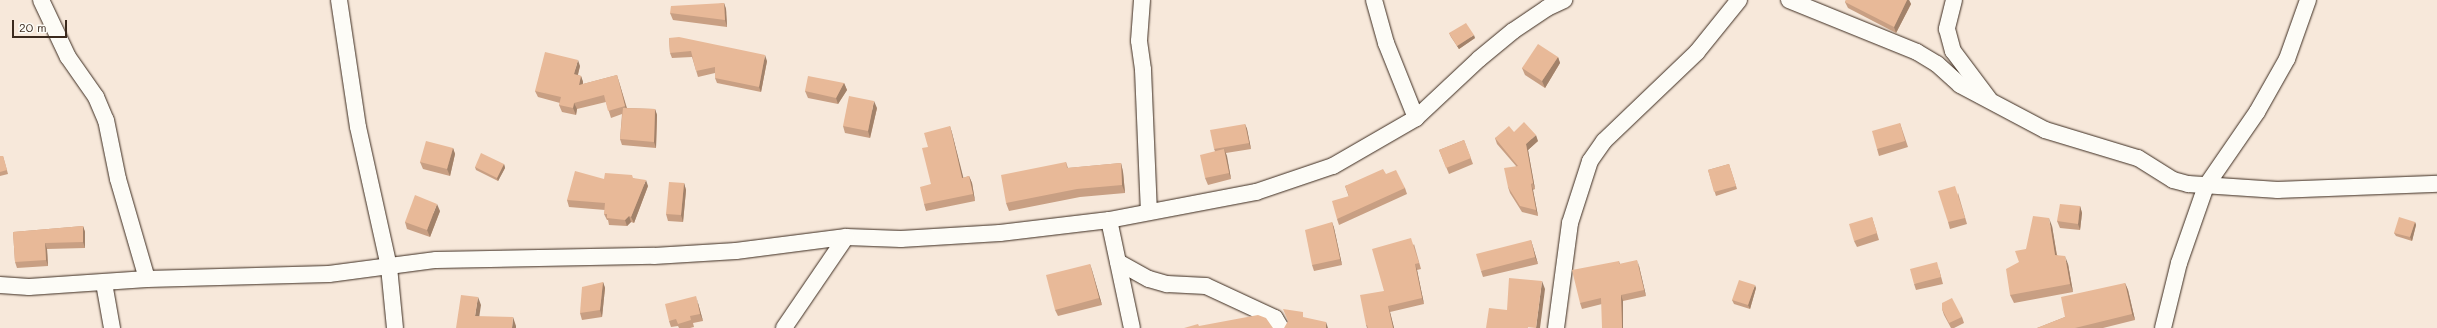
<!DOCTYPE html>
<html>
<head>
<meta charset="utf-8">
<style>
  body { margin:0 }
  #map { position:relative; width:2437px; height:328px; overflow:hidden; background:#f7e8da; font-family:Mali,sans-serif }
  div>[style] { position:absolute }
  .roads { filter:drop-shadow(0 0 1px #3b2a1e) drop-shadow(0 0 1px #3b2a1e) }
  .minor>* { height:16px; margin:-8px; padding:0 8px; transform-origin:8px; border-radius:8px; background:#fdfcf7 }
  .wall>* { inset:0; background:#c89f83 }
  .shaded-wall>* { inset:0; background:#a2826a }
  .building>* { inset:0; background:#e8b998 }
  span { translate:-50% -50%; white-space:nowrap; text-align:center; line-height:1.15; -webkit-text-stroke:3.5px #fdfcf7; paint-order:stroke }
  .scale { position:absolute; left:12px; top:20px; width:55px; height:18px; box-sizing:border-box; border:2px solid #3b2a1e; border-top:0; padding-left:5px; font-size:12px; line-height:14px; white-space:nowrap; color:#3b2a1e; -webkit-text-stroke:3px #fdfcf7; paint-order:stroke }
</style>
</head>
<body>
<div id="map">
  <div class="roads">
    <div class="minor">
      <div style="left:41px;top:0;width:63px;rotate:64.7deg"></div>
      <div style="left:68px;top:57px;width:49px;rotate:55deg"></div>
      <div style="left:96px;top:97px;width:25px;rotate:67deg"></div>
      <div style="left:106px;top:120px;width:60px;rotate:78.5deg"></div>
      <div style="left:118px;top:179px;width:104px;rotate:73.8deg"></div>
      <div style="left:339px;top:0;width:128px;rotate:81.5deg"></div>
      <div style="left:358px;top:127px;width:143px;rotate:77.5deg"></div>
      <div style="left:389px;top:267px;width:61px;rotate:84.4deg"></div>
      <div style="left:1142px;top:0;width:41px;rotate:94.2deg"></div>
      <div style="left:1139px;top:41px;width:29px;rotate:82deg"></div>
      <div style="left:1143px;top:70px;width:142px;rotate:87.6deg"></div>
      <div style="left:1374px;top:0;width:45px;rotate:74.4deg"></div>
      <div style="left:1386px;top:43px;width:81px;rotate:68.2deg"></div>
      <div style="left:1789px;top:0;width:138px;rotate:22.1deg"></div>
      <div style="left:1917px;top:52px;width:23px;rotate:31deg"></div>
      <div style="left:1937px;top:64px;width:31px;rotate:42deg"></div>
      <div style="left:1960px;top:85px;width:96px;rotate:27.9deg"></div>
      <div style="left:2045px;top:130px;width:97px;rotate:16.8deg"></div>
      <div style="left:2138px;top:158px;width:41px;rotate:32.2deg"></div>
      <div style="left:2173px;top:180px;width:16px;rotate:15deg"></div>
      <div style="left:2188px;top:184px;width:90px;rotate:3.8deg"></div>
      <div style="left:2278px;top:190px;width:159px;rotate:-2.2deg"></div>
      <div style="left:1954px;top:0;width:30px;rotate:104deg"></div>
      <div style="left:1947px;top:29px;width:23px;rotate:75deg"></div>
      <div style="left:1953px;top:51px;width:60px;rotate:53.1deg"></div>
      <div style="left:1109px;top:220px;width:110px;rotate:78deg"></div>
      <div style="left:1118px;top:262px;width:35px;rotate:29deg"></div>
      <div style="left:1149px;top:279px;width:19px;rotate:16deg"></div>
      <div style="left:1167px;top:284px;width:39px;rotate:3deg"></div>
      <div style="left:1206px;top:286px;width:76px;rotate:24.9deg"></div>
      <div style="left:1275px;top:318px;width:12px;rotate:59deg"></div>
      <div style="left:104px;top:283px;width:46px;rotate:79.9deg"></div>
      <div style="left:0;top:285px;width:29px;rotate:4deg"></div>
      <div style="left:29px;top:287px;width:118px;rotate:-3.9deg"></div>
      <div style="left:147px;top:279px;width:182px;rotate:-1.6deg"></div>
      <div style="left:329px;top:274px;width:108px;rotate:-7.5deg"></div>
      <div style="left:436px;top:260px;width:218px;rotate:-1.1deg"></div>
      <div style="left:654px;top:256px;width:82px;rotate:-3.5deg"></div>
      <div style="left:736px;top:251px;width:111px;rotate:-7.3deg"></div>
      <div style="left:846px;top:237px;width:55px;rotate:2.1deg"></div>
      <div style="left:901px;top:239px;width:99px;rotate:-3.5deg"></div>
      <div style="left:1000px;top:233px;width:110px;rotate:-6.8deg"></div>
      <div style="left:1109px;top:220px;width:150px;rotate:-10.8deg"></div>
      <div style="left:1256px;top:192px;width:81px;rotate:-18.7deg"></div>
      <div style="left:1333px;top:166px;width:96px;rotate:-30deg"></div>
      <div style="left:1416px;top:118px;width:86px;rotate:-43.1deg"></div>
      <div style="left:1479px;top:59px;width:44px;rotate:-39.5deg"></div>
      <div style="left:1513px;top:31px;width:41px;rotate:-34.1deg"></div>
      <div style="left:1547px;top:8px;width:19px;rotate:-25deg"></div>
      <div style="left:784px;top:328px;width:110px;rotate:-55.7deg"></div>
      <div style="left:1556px;top:328px;width:106px;rotate:-82.4deg"></div>
      <div style="left:1570px;top:223px;width:65px;rotate:-72.1deg"></div>
      <div style="left:1590px;top:161px;width:24px;rotate:-55deg"></div>
      <div style="left:1604px;top:141px;width:129px;rotate:-43.7deg"></div>
      <div style="left:1697px;top:52px;width:67px;rotate:-51.1deg"></div>
      <div style="left:2163px;top:328px;width:67px;rotate:-76.2deg"></div>
      <div style="left:2179px;top:263px;width:82px;rotate:-70.7deg"></div>
      <div style="left:2206px;top:186px;width:90px;rotate:-55.4deg"></div>
      <div style="left:2257px;top:112px;width:61px;rotate:-60.5deg"></div>
      <div style="left:2287px;top:59px;width:63px;rotate:-70.4deg"></div>
    </div>
  </div>
  <div class="wall">
    <div style="clip-path:polygon(1846px 0,1909px 0,1911px 4px,1896px 33px,1848px 8px,1845px 2px)"></div>
    <div style="clip-path:polygon(724px 3px,726px 9px,727px 27px,673px 20px,670px 13px)"></div>
    <div style="clip-path:polygon(1449px 33px,1475px 38px,1459px 49px,1451px 37px)"></div>
    <div style="clip-path:polygon(669px 38px,767px 61px,761px 92px,717px 83px,715px 78px,715px 73px,698px 77px,692px 57px,672px 58px,670px 53px)"></div>
    <div style="clip-path:polygon(1558px 57px,1560px 63px,1545px 88px,1525px 75px,1522px 68px)"></div>
    <div style="clip-path:polygon(580px 66px,578px 75px,581px 76px,583px 82px,583px 84px,617px 75px,627px 108px,655px 109px,657px 115px,656px 148px,622px 145px,620px 139px,622px 114px,611px 118px,606px 102px,577px 109px,576px 115px,562px 112px,559px 105px,560px 103px,538px 97px,535px 91px)"></div>
    <div style="clip-path:polygon(844px 83px,847px 90px,838px 104px,808px 98px,805px 91px)"></div>
    <div style="clip-path:polygon(877px 108px,870px 138px,845px 133px,843px 126px)"></div>
    <div style="clip-path:polygon(1900px 123px,1908px 147px,1879px 156px,1877px 149px)"></div>
    <div style="clip-path:polygon(1245px 124px,1247px 129px,1251px 149px,1226px 153px,1231px 179px,1208px 185px,1205px 178px,1215px 151px,1214px 149px)"></div>
    <div style="clip-path:polygon(950px 126px,952px 133px,963px 178px,969px 176px,972px 183px,975px 201px,926px 211px,924px 204px,931px 184px,928px 147px)"></div>
    <div style="clip-path:polygon(1514px 132px,1538px 141px,1528px 150px,1535px 189px,1533px 190px,1538px 216px,1522px 212px,1510px 193px,1508px 187px,1516px 166px,1497px 144px,1495px 138px)"></div>
    <div style="clip-path:polygon(1464px 140px,1473px 164px,1449px 174px,1439px 150px)"></div>
    <div style="clip-path:polygon(453px 148px,455px 154px,450px 176px,423px 169px,420px 162px)"></div>
    <div style="clip-path:polygon(0 156px,3px 156px,8px 174px,0 176px)"></div>
    <div style="clip-path:polygon(1066px 162px,1068px 168px,1121px 163px,1123px 172px,1125px 193px,1080px 197px,1009px 211px,1006px 203px)"></div>
    <div style="clip-path:polygon(504px 164px,505px 168px,498px 181px,476px 170px,475px 167px)"></div>
    <div style="clip-path:polygon(1729px 164px,1737px 189px,1716px 196px,1708px 170px)"></div>
    <div style="clip-path:polygon(1386px 174px,1405px 188px,1407px 194px,1339px 225px,1337px 219px,1349px 197px,1345px 186px)"></div>
    <div style="clip-path:polygon(633px 178px,648px 186px,634px 223px,631px 222px,627px 226px,609px 225px,608px 220px,607px 220px,604px 214px,605px 210px,569px 207px,567px 200px,604px 179px)"></div>
    <div style="clip-path:polygon(684px 183px,686px 190px,683px 222px,668px 221px,666px 214px)"></div>
    <div style="clip-path:polygon(1958px 193px,1967px 224px,1950px 229px,1948px 222px)"></div>
    <div style="clip-path:polygon(2080px 206px,2082px 213px,2080px 230px,2060px 228px,2057px 221px)"></div>
    <div style="clip-path:polygon(440px 211px,430px 237px,407px 229px,405px 222px)"></div>
    <div style="clip-path:polygon(1872px 217px,1879px 240px,1857px 247px,1854px 241px)"></div>
    <div style="clip-path:polygon(1332px 222px,1334px 228px,1342px 265px,1314px 271px,1312px 265px)"></div>
    <div style="clip-path:polygon(2415px 222px,2416px 225px,2412px 241px,2396px 236px,2394px 233px)"></div>
    <div style="clip-path:polygon(83px 226px,85px 232px,85px 248px,47px 249px,48px 266px,17px 268px,15px 262px,13px 232px)"></div>
    <div style="clip-path:polygon(2052px 226px,2057px 255px,2068px 264px,2073px 292px,2014px 303px,2010px 295px,2019px 262px,2026px 249px)"></div>
    <div style="clip-path:polygon(1531px 240px,1533px 247px,1538px 264px,1483px 277px,1481px 271px)"></div>
    <div style="clip-path:polygon(1414px 244px,1421px 269px,1417px 270px,1424px 304px,1390px 312px,1394px 328px,1367px 328px,1366px 325px,1384px 291px)"></div>
    <div style="clip-path:polygon(1619px 261px,1620px 264px,1639px 266px,1646px 296px,1623px 301px,1623px 328px,1602px 328px,1602px 304px,1582px 309px,1580px 303px)"></div>
    <div style="clip-path:polygon(1090px 264px,1102px 305px,1058px 316px,1055px 310px)"></div>
    <div style="clip-path:polygon(1939px 269px,1943px 284px,1916px 290px,1914px 284px)"></div>
    <div style="clip-path:polygon(603px 282px,605px 288px,602px 317px,582px 320px,580px 313px)"></div>
    <div style="clip-path:polygon(2125px 283px,2128px 290px,2135px 320px,2103px 328px,2037px 328px,2065px 317px)"></div>
    <div style="clip-path:polygon(1756px 288px,1750px 309px,1734px 304px,1732px 300px)"></div>
    <div style="clip-path:polygon(698px 303px,703px 321px,693px 323px,694px 327px,690px 328px,679px 328px,678px 326px,671px 327px,669px 321px)"></div>
    <div style="clip-path:polygon(1942px 309px,1962px 317px,1964px 323px,1954px 328px,1951px 328px,1944px 315px)"></div>
  </div>
  <div class="shaded-wall">
    <div style="clip-path:polygon(1907px 0,1909px 0,1911px 4px,1896px 33px,1894px 27px)"></div>
    <div style="clip-path:polygon(724px 3px,726px 9px,727px 27px,725px 20px)"></div>
    <div style="clip-path:polygon(1474px 35px,1475px 38px,1459px 49px,1457px 46px)"></div>
    <div style="clip-path:polygon(765px 55px,767px 61px,761px 92px,759px 87px)"></div>
    <div style="clip-path:polygon(1558px 57px,1560px 63px,1545px 88px,1542px 81px)"></div>
    <div style="clip-path:polygon(578px 60px,580px 66px,576px 81px,574px 74px)"></div>
    <div style="clip-path:polygon(617px 75px,619px 82px,628px 113px,625px 106px)"></div>
    <div style="clip-path:polygon(581px 76px,583px 82px,581px 92px,579px 85px)"></div>
    <div style="clip-path:polygon(844px 83px,847px 90px,838px 104px,836px 98px)"></div>
    <div style="clip-path:polygon(874px 101px,877px 108px,870px 138px,868px 131px)"></div>
    <div style="clip-path:polygon(574px 103px,577px 109px,576px 115px,573px 108px)"></div>
    <div style="clip-path:polygon(655px 109px,657px 115px,656px 148px,654px 142px)"></div>
    <div style="clip-path:polygon(1245px 124px,1247px 129px,1251px 149px,1249px 143px)"></div>
    <div style="clip-path:polygon(950px 126px,952px 133px,965px 184px,962px 178px)"></div>
    <div style="clip-path:polygon(1536px 135px,1538px 141px,1528px 150px,1535px 189px,1533px 183px,1526px 144px)"></div>
    <div style="clip-path:polygon(453px 148px,455px 154px,450px 176px,447px 169px)"></div>
    <div style="clip-path:polygon(1224px 149px,1227px 156px,1231px 179px,1229px 173px)"></div>
    <div style="clip-path:polygon(1121px 163px,1123px 172px,1125px 193px,1122px 185px)"></div>
    <div style="clip-path:polygon(504px 164px,505px 168px,498px 181px,497px 178px)"></div>
    <div style="clip-path:polygon(969px 176px,972px 183px,975px 201px,973px 194px)"></div>
    <div style="clip-path:polygon(646px 180px,648px 186px,634px 223px,631px 217px)"></div>
    <div style="clip-path:polygon(684px 183px,686px 190px,683px 222px,681px 215px)"></div>
    <div style="clip-path:polygon(1531px 184px,1533px 190px,1538px 216px,1536px 210px)"></div>
    <div style="clip-path:polygon(437px 204px,440px 211px,430px 237px,427px 230px)"></div>
    <div style="clip-path:polygon(2080px 206px,2082px 213px,2080px 230px,2078px 224px)"></div>
    <div style="clip-path:polygon(629px 216px,631px 222px,627px 226px,625px 220px)"></div>
    <div style="clip-path:polygon(2049px 218px,2052px 226px,2058px 263px,2055px 255px)"></div>
    <div style="clip-path:polygon(1332px 222px,1334px 228px,1342px 265px,1340px 259px)"></div>
    <div style="clip-path:polygon(2415px 222px,2416px 225px,2412px 241px,2410px 237px)"></div>
    <div style="clip-path:polygon(83px 226px,85px 232px,85px 248px,83px 242px)"></div>
    <div style="clip-path:polygon(1531px 240px,1533px 247px,1538px 264px,1535px 257px)"></div>
    <div style="clip-path:polygon(45px 243px,47px 249px,48px 266px,46px 260px)"></div>
    <div style="clip-path:polygon(2065px 256px,2068px 264px,2073px 292px,2070px 284px)"></div>
    <div style="clip-path:polygon(1637px 260px,1639px 266px,1646px 296px,1644px 290px)"></div>
    <div style="clip-path:polygon(1090px 264px,1092px 270px,1102px 305px,1099px 298px)"></div>
    <div style="clip-path:polygon(1415px 264px,1417px 270px,1424px 304px,1422px 298px)"></div>
    <div style="clip-path:polygon(1542px 281px,1545px 289px,1540px 328px,1536px 328px)"></div>
    <div style="clip-path:polygon(603px 282px,605px 288px,602px 317px,600px 310px)"></div>
    <div style="clip-path:polygon(2125px 283px,2128px 290px,2135px 320px,2132px 314px)"></div>
    <div style="clip-path:polygon(1755px 285px,1756px 288px,1750px 309px,1748px 305px)"></div>
    <div style="clip-path:polygon(1621px 295px,1623px 301px,1623px 328px,1622px 328px)"></div>
    <div style="clip-path:polygon(696px 296px,698px 303px,703px 321px,700px 314px)"></div>
    <div style="clip-path:polygon(478px 297px,481px 305px,478px 325px,475px 316px)"></div>
    <div style="clip-path:polygon(1388px 306px,1390px 312px,1394px 328px,1393px 328px)"></div>
    <div style="clip-path:polygon(513px 317px,516px 326px,516px 328px,512px 328px)"></div>
    <div style="clip-path:polygon(1326px 322px,1328px 328px,1326px 328px)"></div>
  </div>
  <div class="building">
    <div style="clip-path:polygon(1846px 0,1907px 0,1894px 27px,1845px 2px)"></div>
    <div style="clip-path:polygon(724px 3px,725px 20px,670px 13px,671px 6px)"></div>
    <div style="clip-path:polygon(1466px 23px,1474px 35px,1457px 46px,1449px 33px)"></div>
    <div style="clip-path:polygon(679px 37px,765px 55px,759px 87px,715px 78px,715px 67px,696px 71px,691px 51px,670px 53px,669px 38px)"></div>
    <div style="clip-path:polygon(1538px 44px,1558px 57px,1542px 81px,1522px 68px)"></div>
    <div style="clip-path:polygon(545px 52px,578px 60px,574px 74px,581px 76px,579px 85px,617px 75px,625px 106px,608px 111px,604px 95px,574px 103px,573px 108px,559px 105px,561px 97px,535px 91px)"></div>
    <div style="clip-path:polygon(808px 76px,844px 83px,836px 98px,805px 91px)"></div>
    <div style="clip-path:polygon(849px 96px,874px 101px,868px 131px,843px 126px)"></div>
    <div style="clip-path:polygon(623px 108px,655px 109px,654px 142px,620px 139px)"></div>
    <div style="clip-path:polygon(1524px 122px,1536px 135px,1526px 144px,1533px 183px,1531px 184px,1536px 210px,1520px 206px,1508px 187px,1504px 168px,1518px 166px,1495px 138px,1509px 126px,1514px 132px)"></div>
    <div style="clip-path:polygon(1900px 123px,1905px 141px,1877px 149px,1872px 131px)"></div>
    <div style="clip-path:polygon(1245px 124px,1249px 143px,1214px 149px,1210px 130px)"></div>
    <div style="clip-path:polygon(950px 126px,962px 178px,969px 176px,973px 194px,924px 204px,920px 187px,931px 184px,922px 148px,928px 147px,924px 133px)"></div>
    <div style="clip-path:polygon(1464px 140px,1471px 158px,1446px 168px,1439px 150px)"></div>
    <div style="clip-path:polygon(426px 141px,453px 148px,447px 169px,420px 162px)"></div>
    <div style="clip-path:polygon(1224px 149px,1229px 173px,1205px 178px,1200px 155px)"></div>
    <div style="clip-path:polygon(481px 153px,504px 164px,497px 178px,475px 167px)"></div>
    <div style="clip-path:polygon(0 156px,3px 156px,7px 170px,0 172px)"></div>
    <div style="clip-path:polygon(1066px 162px,1067px 168px,1121px 163px,1122px 185px,1077px 189px,1006px 203px,1001px 175px)"></div>
    <div style="clip-path:polygon(1729px 164px,1736px 186px,1714px 192px,1708px 170px)"></div>
    <div style="clip-path:polygon(1383px 169px,1386px 174px,1396px 170px,1405px 188px,1337px 219px,1332px 201px,1349px 196px,1345px 186px)"></div>
    <div style="clip-path:polygon(575px 171px,604px 179px,605px 173px,632px 175px,633px 178px,646px 180px,631px 217px,629px 216px,625px 220px,607px 218px,607px 214px,604px 214px,605px 203px,567px 200px)"></div>
    <div style="clip-path:polygon(669px 182px,684px 183px,681px 215px,666px 214px)"></div>
    <div style="clip-path:polygon(1955px 186px,1965px 218px,1948px 222px,1938px 191px)"></div>
    <div style="clip-path:polygon(415px 195px,437px 204px,427px 230px,405px 222px)"></div>
    <div style="clip-path:polygon(2060px 204px,2080px 206px,2078px 224px,2057px 221px)"></div>
    <div style="clip-path:polygon(2033px 216px,2049px 218px,2055px 255px,2065px 256px,2070px 284px,2010px 295px,2006px 269px,2019px 262px,2015px 251px,2026px 249px)"></div>
    <div style="clip-path:polygon(1872px 217px,1877px 233px,1854px 241px,1849px 224px)"></div>
    <div style="clip-path:polygon(2399px 217px,2415px 222px,2410px 237px,2394px 233px)"></div>
    <div style="clip-path:polygon(1332px 222px,1340px 259px,1312px 265px,1305px 230px)"></div>
    <div style="clip-path:polygon(83px 226px,83px 242px,45px 243px,46px 260px,15px 262px,13px 232px)"></div>
    <div style="clip-path:polygon(1411px 238px,1419px 263px,1415px 264px,1422px 298px,1388px 306px,1393px 328px,1368px 328px,1367px 325px,1366px 325px,1360px 295px,1384px 291px,1372px 249px)"></div>
    <div style="clip-path:polygon(1531px 240px,1535px 257px,1481px 271px,1476px 254px)"></div>
    <div style="clip-path:polygon(1637px 260px,1644px 290px,1621px 295px,1622px 328px,1602px 328px,1601px 298px,1580px 303px,1572px 270px,1619px 261px,1619px 264px)"></div>
    <div style="clip-path:polygon(1937px 262px,1941px 277px,1914px 284px,1910px 269px)"></div>
    <div style="clip-path:polygon(1090px 264px,1099px 298px,1055px 310px,1046px 275px)"></div>
    <div style="clip-path:polygon(1509px 278px,1542px 281px,1536px 328px,1528px 327px,1528px 328px,1486px 328px,1489px 308px,1507px 310px)"></div>
    <div style="clip-path:polygon(1739px 280px,1755px 285px,1748px 305px,1732px 300px)"></div>
    <div style="clip-path:polygon(603px 282px,600px 310px,580px 313px,582px 287px)"></div>
    <div style="clip-path:polygon(2125px 283px,2132px 314px,2075px 328px,2037px 328px,2065px 317px,2061px 297px)"></div>
    <div style="clip-path:polygon(461px 295px,478px 297px,475px 316px,513px 317px,512px 328px,456px 328px)"></div>
    <div style="clip-path:polygon(696px 296px,700px 314px,690px 316px,691px 320px,678px 324px,676px 319px,669px 321px,665px 304px)"></div>
    <div style="clip-path:polygon(1952px 298px,1962px 317px,1949px 323px,1942px 309px,1942px 303px)"></div>
    <div style="clip-path:polygon(1283px 309px,1303px 312px,1303px 317px,1326px 322px,1326px 328px,1284px 328px,1288px 321px)"></div>
    <div style="clip-path:polygon(1258px 315px,1266px 318px,1273px 328px,1184px 328px,1198px 324px,1199px 326px)"></div>
  </div>
  <div class="scale">20 m</div>
</div>
</body>
</html>
